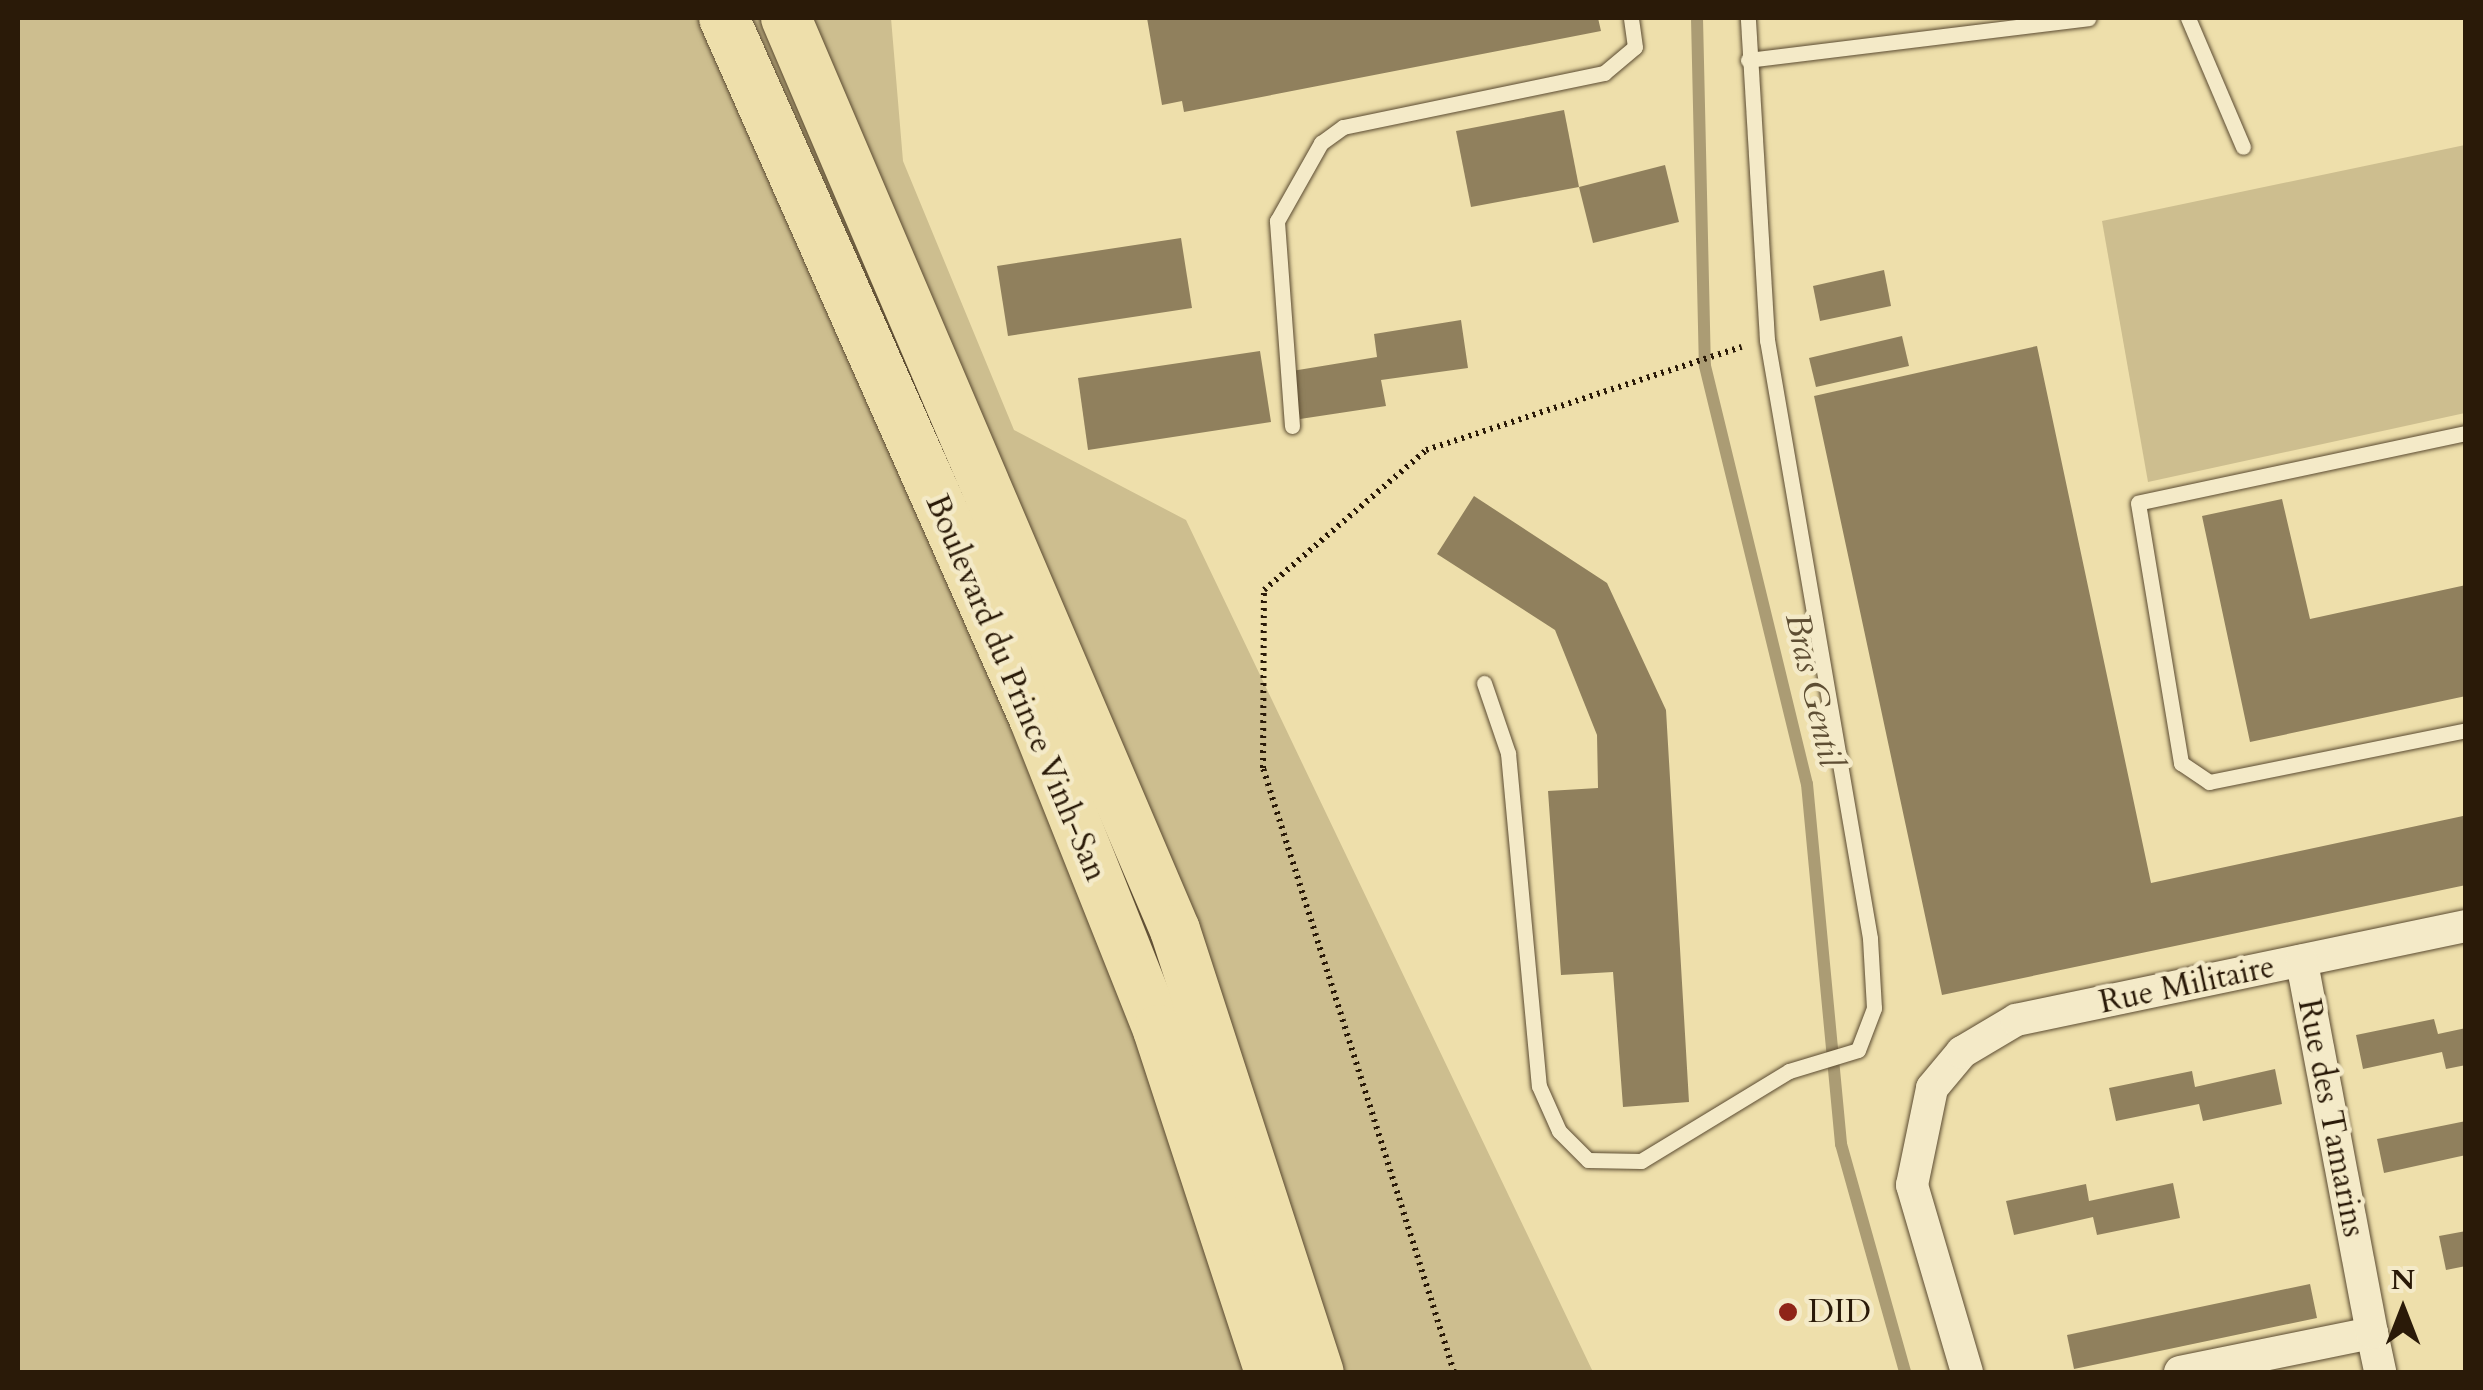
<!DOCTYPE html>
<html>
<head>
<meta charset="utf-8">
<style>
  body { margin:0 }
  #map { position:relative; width:2483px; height:1390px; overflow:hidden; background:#eedfab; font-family:Cardo,serif }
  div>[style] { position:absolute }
  .green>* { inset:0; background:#cdbe8f }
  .stream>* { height:12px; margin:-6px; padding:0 6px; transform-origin:6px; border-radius:6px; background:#ab9c74 }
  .building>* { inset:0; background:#90805d }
  .path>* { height:6px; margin-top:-3px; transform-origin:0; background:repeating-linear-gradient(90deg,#2a1a08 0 2.5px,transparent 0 7.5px) }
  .roads { filter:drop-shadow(0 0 2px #5b4b31) drop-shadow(0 0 2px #5b4b31) }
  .lane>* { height:15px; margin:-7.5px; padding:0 7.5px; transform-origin:7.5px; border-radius:7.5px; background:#f4eac8 }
  .street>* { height:32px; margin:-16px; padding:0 16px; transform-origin:16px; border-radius:16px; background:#f4eac8 }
  .primary>* { height:50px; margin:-25px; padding:0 25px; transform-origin:25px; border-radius:25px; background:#eedfab }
  .dots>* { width:28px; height:28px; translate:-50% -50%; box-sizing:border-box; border:5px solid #f4eac8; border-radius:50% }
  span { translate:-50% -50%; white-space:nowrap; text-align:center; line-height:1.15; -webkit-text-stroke:9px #f4eac8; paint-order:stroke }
  .street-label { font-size:32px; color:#2a1a08 }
  .poi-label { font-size:32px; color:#2a1a08 }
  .left { translate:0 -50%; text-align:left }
  .water-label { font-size:35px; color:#5e4e33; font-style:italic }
  .frame { position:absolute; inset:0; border:20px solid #2a1a08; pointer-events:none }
  .north { position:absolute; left:2353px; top:1260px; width:100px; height:100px; -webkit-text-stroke:8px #f4eac8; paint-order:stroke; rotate:0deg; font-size:28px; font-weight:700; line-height:40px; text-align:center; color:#2a1a08 }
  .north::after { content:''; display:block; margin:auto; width:35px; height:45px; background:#2a1a08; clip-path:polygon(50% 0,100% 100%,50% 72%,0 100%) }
</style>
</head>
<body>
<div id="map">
  <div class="green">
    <div style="clip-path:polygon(18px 18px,891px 18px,903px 161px,1014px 430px,1186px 520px,1593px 1372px,18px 1372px)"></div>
    <div style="clip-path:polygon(2465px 145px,2465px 413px,2148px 482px,2102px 221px)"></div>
  </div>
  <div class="stream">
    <div style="left:1697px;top:18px;width:348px;rotate:88.7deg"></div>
    <div style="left:1705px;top:366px;width:430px;rotate:76.3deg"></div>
    <div style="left:1807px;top:784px;width:362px;rotate:84.6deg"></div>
    <div style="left:1841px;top:1144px;width:237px;rotate:74.3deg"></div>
  </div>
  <div class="building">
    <div style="clip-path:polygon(1147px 18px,1598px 18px,1601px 31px,1184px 112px,1182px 101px,1162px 105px)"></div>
    <div style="clip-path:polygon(1564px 110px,1579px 187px,1471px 207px,1456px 131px)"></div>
    <div style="clip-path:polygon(1665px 165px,1679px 222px,1593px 243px,1579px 187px)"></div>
    <div style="clip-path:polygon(1181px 238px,1192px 308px,1008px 336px,997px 266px)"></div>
    <div style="clip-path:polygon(1884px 270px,1891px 306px,1820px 321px,1813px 286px)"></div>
    <div style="clip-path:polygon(1461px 320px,1468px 368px,1381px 380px,1386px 406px,1300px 419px,1292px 371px,1377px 357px,1374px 334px)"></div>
    <div style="clip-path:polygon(1902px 336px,1909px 366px,1816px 387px,1809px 358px)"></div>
    <div style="clip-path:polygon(2037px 346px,2151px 883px,2463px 816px,2466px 885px,1942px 995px,1814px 396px)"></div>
    <div style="clip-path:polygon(1260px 351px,1271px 422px,1088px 450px,1078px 378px)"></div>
    <div style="clip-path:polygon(1474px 496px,1607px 583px,1666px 710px,1689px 1102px,1623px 1107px,1613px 972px,1561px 975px,1548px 791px,1598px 788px,1597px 735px,1555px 630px,1437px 554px)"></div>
    <div style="clip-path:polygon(2282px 499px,2310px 619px,2466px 585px,2466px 696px,2250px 742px,2202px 516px)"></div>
    <div style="clip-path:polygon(2434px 1019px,2438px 1034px,2466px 1028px,2466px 1065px,2446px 1069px,2442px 1052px,2363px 1069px,2356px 1035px)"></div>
    <div style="clip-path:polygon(2275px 1069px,2282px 1104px,2203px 1121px,2199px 1104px,2116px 1121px,2109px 1088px,2192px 1071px,2195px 1087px)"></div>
    <div style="clip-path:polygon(2466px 1121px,2466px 1155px,2384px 1173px,2377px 1139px)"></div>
    <div style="clip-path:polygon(2173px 1183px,2180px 1218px,2097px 1235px,2093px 1217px,2014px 1235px,2006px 1201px,2086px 1184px,2089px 1201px)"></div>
    <div style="clip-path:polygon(2466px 1231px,2466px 1266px,2446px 1270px,2439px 1236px)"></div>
    <div style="clip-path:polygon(2310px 1284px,2317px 1318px,2074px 1369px,2067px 1335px)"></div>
  </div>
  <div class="path">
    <div style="left:1454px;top:1372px;width:633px;rotate:-107.55deg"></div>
    <div style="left:1263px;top:768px;width:178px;rotate:-89.7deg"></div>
    <div style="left:1264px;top:590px;width:214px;rotate:-40.8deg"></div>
    <div style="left:1426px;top:450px;width:332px;rotate:-18.1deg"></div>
  </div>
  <div class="roads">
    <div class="lane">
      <div style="left:2188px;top:18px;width:140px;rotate:66.9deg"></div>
      <div style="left:1748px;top:60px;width:343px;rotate:-7deg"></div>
      <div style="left:1292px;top:426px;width:206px;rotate:-94.2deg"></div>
      <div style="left:1277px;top:221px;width:90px;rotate:-60.6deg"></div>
      <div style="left:1321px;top:143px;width:27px;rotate:-36deg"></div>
      <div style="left:1343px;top:127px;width:267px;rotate:-11.7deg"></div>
      <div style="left:1604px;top:73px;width:40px;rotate:-40deg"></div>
      <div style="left:1635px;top:47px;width:29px;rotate:-98deg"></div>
      <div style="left:2466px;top:433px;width:335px;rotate:168deg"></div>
      <div style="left:2138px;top:503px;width:264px;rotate:80.6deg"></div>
      <div style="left:2181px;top:763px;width:34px;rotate:34deg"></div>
      <div style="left:2209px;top:782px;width:262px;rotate:-11.4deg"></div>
      <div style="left:1484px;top:683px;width:74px;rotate:71.1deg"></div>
      <div style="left:1508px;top:753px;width:334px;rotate:84.7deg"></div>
      <div style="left:1539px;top:1086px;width:49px;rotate:66deg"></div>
      <div style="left:1559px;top:1131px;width:41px;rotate:45deg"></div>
      <div style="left:1588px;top:1160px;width:53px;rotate:1.1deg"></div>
      <div style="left:1641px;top:1161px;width:173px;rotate:-31.3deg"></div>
      <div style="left:1789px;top:1071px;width:72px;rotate:-16.9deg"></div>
      <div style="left:1858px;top:1050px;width:45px;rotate:-69.1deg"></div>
      <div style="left:1874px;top:1008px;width:70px;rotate:-93.3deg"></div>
      <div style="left:1870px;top:938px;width:607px;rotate:-99.77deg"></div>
      <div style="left:1767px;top:340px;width:323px;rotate:-93.4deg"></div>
    </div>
    <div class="street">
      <div style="left:2372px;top:1333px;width:40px;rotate:78deg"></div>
      <div style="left:1967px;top:1372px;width:195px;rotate:-106.4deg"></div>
      <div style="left:1912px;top:1185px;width:99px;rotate:-78.3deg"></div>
      <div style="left:1932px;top:1088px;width:47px;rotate:-50.2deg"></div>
      <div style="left:1962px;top:1052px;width:63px;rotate:-30.7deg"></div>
      <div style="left:2016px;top:1020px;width:460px;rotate:-11.8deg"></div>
      <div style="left:2180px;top:1372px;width:196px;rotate:-11.5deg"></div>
      <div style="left:2372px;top:1333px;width:379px;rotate:-100.7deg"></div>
    </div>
    <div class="primary">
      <div style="left:724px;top:18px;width:766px;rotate:66.11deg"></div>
      <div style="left:1034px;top:718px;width:336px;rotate:68.3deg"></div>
      <div style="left:1158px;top:1030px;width:360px;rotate:71.9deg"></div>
      <div style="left:786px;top:18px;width:991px;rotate:66.9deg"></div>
      <div style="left:1175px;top:930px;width:465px;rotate:72deg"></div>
    </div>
  </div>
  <div class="dots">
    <div style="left:1788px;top:1312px;background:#8f2418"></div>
  </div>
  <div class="street-label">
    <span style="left:1016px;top:688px;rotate:67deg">Boulevard du Prince Vinh-San</span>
    <span style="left:2187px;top:985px;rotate:-12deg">Rue Militaire</span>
    <span style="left:2331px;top:1118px;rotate:79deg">Rue des Tamarins</span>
  </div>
  <div class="poi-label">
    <span class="left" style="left:1808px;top:1312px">DID</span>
  </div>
  <div class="water-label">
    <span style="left:1814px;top:690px;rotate:77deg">Bras Gentil</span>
  </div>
  <div class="frame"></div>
  <div class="north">N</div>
</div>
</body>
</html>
